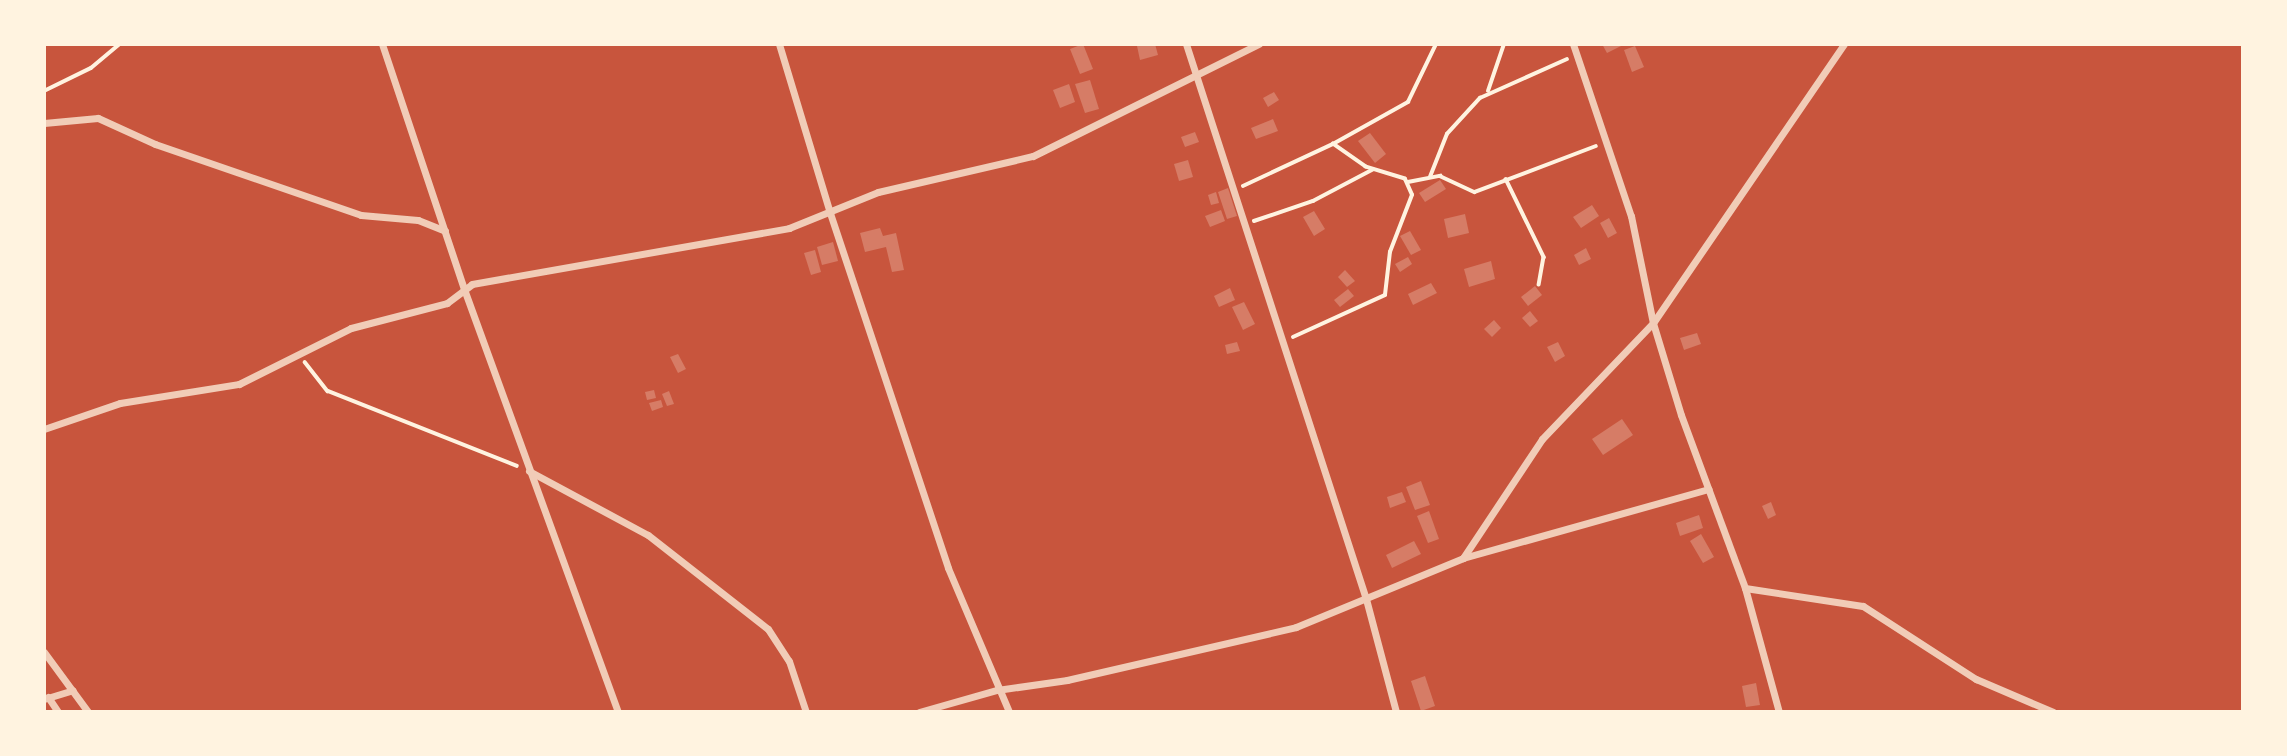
<!DOCTYPE html>
<html>
<head>
<meta charset="utf-8">
<style>
  body { margin:0 }
  #map { position:relative; width:2287px; height:756px; overflow:hidden; background:#c8553d; font-family:"Work Sans",sans-serif }
  div>[style] { position:absolute }
  .building>* { inset:0; background:#d67c66 }
  .path>* { height:3.5px; margin:-1.75px; padding:0 1.75px; transform-origin:1.75px; border-radius:1.75px; background:#fff3e0 }
  .minor>* { height:7px; margin:-3.5px; padding:0 3.5px; transform-origin:3.5px; border-radius:3.5px; background:#f1ccb7 }
  span { translate:-50% -50%; white-space:nowrap; text-align:center; line-height:1.15; -webkit-text-stroke:6px #fff3e0; paint-order:stroke }
  .frame { position:absolute; inset:0; border:46px solid #fff3e0; pointer-events:none }
</style>
</head>
<body>
<div id="map">
  <div class="building">
    <div style="clip-path:polygon(1083px 44px,1093px 69px,1080px 74px,1070px 49px)"></div>
    <div style="clip-path:polygon(1155px 44px,1158px 55px,1140px 60px,1137px 46px)"></div>
    <div style="clip-path:polygon(1602px 44px,1625px 44px,1607px 53px)"></div>
    <div style="clip-path:polygon(1635px 46px,1644px 67px,1632px 72px,1624px 50px)"></div>
    <div style="clip-path:polygon(1090px 80px,1099px 109px,1085px 113px,1075px 84px)"></div>
    <div style="clip-path:polygon(1069px 84px,1075px 102px,1060px 108px,1053px 90px)"></div>
    <div style="clip-path:polygon(1274px 92px,1279px 100px,1268px 107px,1263px 98px)"></div>
    <div style="clip-path:polygon(1273px 119px,1278px 131px,1256px 139px,1251px 128px)"></div>
    <div style="clip-path:polygon(1195px 132px,1199px 142px,1185px 147px,1181px 137px)"></div>
    <div style="clip-path:polygon(1370px 133px,1386px 154px,1375px 163px,1358px 141px)"></div>
    <div style="clip-path:polygon(1188px 160px,1193px 177px,1179px 181px,1174px 164px)"></div>
    <div style="clip-path:polygon(1440px 180px,1446px 189px,1425px 202px,1419px 193px)"></div>
    <div style="clip-path:polygon(1228px 188px,1237px 216px,1227px 219px,1218px 192px)"></div>
    <div style="clip-path:polygon(1216px 192px,1219px 203px,1211px 205px,1208px 195px)"></div>
    <div style="clip-path:polygon(1592px 205px,1599px 216px,1581px 228px,1573px 217px)"></div>
    <div style="clip-path:polygon(1221px 210px,1225px 221px,1210px 227px,1205px 216px)"></div>
    <div style="clip-path:polygon(1314px 211px,1325px 229px,1314px 236px,1303px 217px)"></div>
    <div style="clip-path:polygon(1465px 214px,1469px 233px,1448px 238px,1444px 219px)"></div>
    <div style="clip-path:polygon(1609px 218px,1617px 233px,1608px 238px,1600px 223px)"></div>
    <div style="clip-path:polygon(880px 228px,883px 236px,896px 233px,904px 270px,892px 272px,886px 247px,865px 252px,860px 233px)"></div>
    <div style="clip-path:polygon(1410px 231px,1421px 250px,1411px 255px,1400px 236px)"></div>
    <div style="clip-path:polygon(833px 242px,838px 261px,822px 265px,817px 247px)"></div>
    <div style="clip-path:polygon(1586px 248px,1591px 259px,1579px 265px,1574px 255px)"></div>
    <div style="clip-path:polygon(815px 250px,821px 272px,811px 275px,804px 253px)"></div>
    <div style="clip-path:polygon(1408px 257px,1412px 264px,1400px 272px,1395px 264px)"></div>
    <div style="clip-path:polygon(1491px 261px,1495px 279px,1469px 287px,1464px 269px)"></div>
    <div style="clip-path:polygon(1345px 270px,1355px 281px,1347px 287px,1338px 277px)"></div>
    <div style="clip-path:polygon(1431px 283px,1437px 293px,1413px 305px,1408px 294px)"></div>
    <div style="clip-path:polygon(1535px 286px,1542px 295px,1528px 306px,1521px 297px)"></div>
    <div style="clip-path:polygon(1230px 288px,1235px 300px,1219px 307px,1214px 296px)"></div>
    <div style="clip-path:polygon(1348px 289px,1354px 296px,1340px 307px,1334px 300px)"></div>
    <div style="clip-path:polygon(1244px 302px,1255px 324px,1243px 330px,1232px 307px)"></div>
    <div style="clip-path:polygon(1530px 311px,1538px 321px,1530px 327px,1522px 318px)"></div>
    <div style="clip-path:polygon(1494px 320px,1501px 328px,1492px 337px,1484px 329px)"></div>
    <div style="clip-path:polygon(1697px 333px,1701px 344px,1684px 350px,1680px 338px)"></div>
    <div style="clip-path:polygon(1237px 342px,1240px 351px,1227px 354px,1225px 345px)"></div>
    <div style="clip-path:polygon(1558px 342px,1565px 356px,1555px 362px,1547px 347px)"></div>
    <div style="clip-path:polygon(678px 354px,686px 369px,678px 373px,670px 357px)"></div>
    <div style="clip-path:polygon(654px 390px,656px 398px,647px 400px,645px 392px)"></div>
    <div style="clip-path:polygon(669px 391px,674px 404px,667px 406px,662px 394px)"></div>
    <div style="clip-path:polygon(661px 400px,663px 407px,652px 411px,649px 403px)"></div>
    <div style="clip-path:polygon(1622px 419px,1633px 435px,1603px 455px,1592px 439px)"></div>
    <div style="clip-path:polygon(1421px 481px,1430px 505px,1415px 510px,1406px 487px)"></div>
    <div style="clip-path:polygon(1402px 492px,1406px 502px,1390px 508px,1387px 497px)"></div>
    <div style="clip-path:polygon(1771px 502px,1776px 515px,1768px 519px,1762px 506px)"></div>
    <div style="clip-path:polygon(1429px 511px,1439px 539px,1428px 543px,1417px 516px)"></div>
    <div style="clip-path:polygon(1699px 515px,1703px 528px,1680px 536px,1676px 523px)"></div>
    <div style="clip-path:polygon(1701px 534px,1714px 557px,1703px 563px,1690px 541px)"></div>
    <div style="clip-path:polygon(1414px 541px,1421px 554px,1392px 568px,1386px 555px)"></div>
    <div style="clip-path:polygon(1425px 676px,1435px 706px,1421px 711px,1411px 681px)"></div>
    <div style="clip-path:polygon(1756px 683px,1760px 705px,1746px 707px,1742px 686px)"></div>
  </div>
  <div class="path">
    <div style="left:44px;top:91px;width:52px;rotate:-26.1deg"></div>
    <div style="left:91px;top:68px;width:38px;rotate:-40deg"></div>
    <div style="left:1488px;top:91px;width:50px;rotate:-71.2deg"></div>
    <div style="left:1430px;top:177px;width:46px;rotate:-68.4deg"></div>
    <div style="left:1447px;top:134px;width:49px;rotate:-47.5deg"></div>
    <div style="left:1480px;top:98px;width:95px;rotate:-24.1deg"></div>
    <div style="left:1506px;top:179px;width:87px;rotate:64deg"></div>
    <div style="left:1544px;top:257px;width:28px;rotate:100deg"></div>
    <div style="left:1408px;top:182px;width:33px;rotate:-11deg"></div>
    <div style="left:1440px;top:176px;width:38px;rotate:25deg"></div>
    <div style="left:1475px;top:192px;width:129px;rotate:-20.8deg"></div>
    <div style="left:1243px;top:186px;width:99px;rotate:-25deg"></div>
    <div style="left:1333px;top:144px;width:86px;rotate:-29.2deg"></div>
    <div style="left:1408px;top:102px;width:64px;rotate:-64.2deg"></div>
    <div style="left:1254px;top:221px;width:62px;rotate:-18.7deg"></div>
    <div style="left:1313px;top:201px;width:67px;rotate:-27.7deg"></div>
    <div style="left:1293px;top:337px;width:101px;rotate:-24.5deg"></div>
    <div style="left:1385px;top:295px;width:43px;rotate:-83.4deg"></div>
    <div style="left:1390px;top:252px;width:61px;rotate:-68.9deg"></div>
    <div style="left:1412px;top:195px;width:17px;rotate:-114deg"></div>
    <div style="left:1405px;top:179px;width:41px;rotate:-162.9deg"></div>
    <div style="left:1366px;top:167px;width:40px;rotate:-145.1deg"></div>
    <div style="left:305px;top:362px;width:37px;rotate:52deg"></div>
    <div style="left:328px;top:391px;width:203px;rotate:21.6deg"></div>
  </div>
  <div class="minor">
    <div style="left:382px;top:44px;width:258px;rotate:71.5deg"></div>
    <div style="left:464px;top:289px;width:450px;rotate:70deg"></div>
    <div style="left:779px;top:44px;width:177px;rotate:73.2deg"></div>
    <div style="left:830px;top:213px;width:374px;rotate:71.6deg"></div>
    <div style="left:948px;top:568px;width:156px;rotate:67deg"></div>
    <div style="left:1186px;top:44px;width:583px;rotate:72.03deg"></div>
    <div style="left:1366px;top:599px;width:117px;rotate:75.1deg"></div>
    <div style="left:1573px;top:44px;width:182px;rotate:71.4deg"></div>
    <div style="left:1631px;top:216px;width:109px;rotate:78.4deg"></div>
    <div style="left:1653px;top:323px;width:96px;rotate:73.1deg"></div>
    <div style="left:1681px;top:415px;width:184px;rotate:69.7deg"></div>
    <div style="left:1745px;top:588px;width:129px;rotate:74.7deg"></div>
    <div style="left:44px;top:123px;width:54px;rotate:-5.3deg"></div>
    <div style="left:98px;top:118px;width:63px;rotate:24.5deg"></div>
    <div style="left:155px;top:144px;width:218px;rotate:19deg"></div>
    <div style="left:361px;top:215px;width:57px;rotate:5deg"></div>
    <div style="left:418px;top:220px;width:29px;rotate:22deg"></div>
    <div style="left:44px;top:429px;width:80px;rotate:-18.9deg"></div>
    <div style="left:120px;top:403px;width:121px;rotate:-9.1deg"></div>
    <div style="left:239px;top:384px;width:125px;rotate:-26.6deg"></div>
    <div style="left:351px;top:328px;width:99px;rotate:-14.6deg"></div>
    <div style="left:447px;top:303px;width:31px;rotate:-37deg"></div>
    <div style="left:472px;top:284px;width:322px;rotate:-10deg"></div>
    <div style="left:789px;top:228px;width:96px;rotate:-22deg"></div>
    <div style="left:878px;top:192px;width:159px;rotate:-13.1deg"></div>
    <div style="left:1033px;top:156px;width:252px;rotate:-26.4deg"></div>
    <div style="left:529px;top:471px;width:135px;rotate:28.3deg"></div>
    <div style="left:648px;top:535px;width:152px;rotate:38.1deg"></div>
    <div style="left:768px;top:629px;width:38px;rotate:57deg"></div>
    <div style="left:789px;top:661px;width:54px;rotate:71.6deg"></div>
    <div style="left:1463px;top:558px;width:255px;rotate:-15.7deg"></div>
    <div style="left:1745px;top:588px;width:119px;rotate:8.7deg"></div>
    <div style="left:1863px;top:606px;width:135px;rotate:32.9deg"></div>
    <div style="left:1976px;top:679px;width:84px;rotate:23.2deg"></div>
    <div style="left:44px;top:652px;width:74px;rotate:53.7deg"></div>
    <div style="left:48px;top:697px;width:18px;rotate:56deg"></div>
    <div style="left:44px;top:699px;width:30px;rotate:-17deg"></div>
    <div style="left:919px;top:712px;width:81px;rotate:-15.8deg"></div>
    <div style="left:997px;top:690px;width:71px;rotate:-8.1deg"></div>
    <div style="left:1067px;top:680px;width:235px;rotate:-13deg"></div>
    <div style="left:1296px;top:627px;width:181px;rotate:-22.4deg"></div>
    <div style="left:1463px;top:558px;width:143px;rotate:-56.4deg"></div>
    <div style="left:1542px;top:439px;width:161px;rotate:-46.3deg"></div>
    <div style="left:1653px;top:323px;width:338px;rotate:-55.6deg"></div>
  </div>
  <div class="frame"></div>
</div>
</body>
</html>
